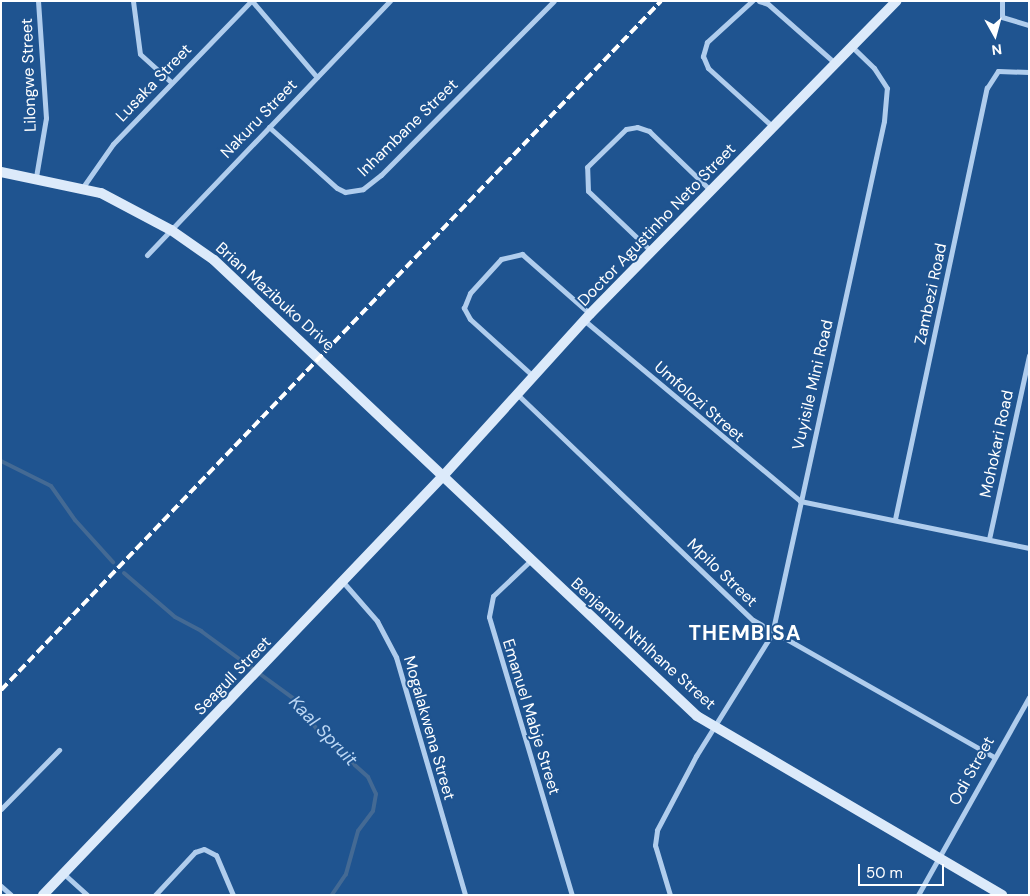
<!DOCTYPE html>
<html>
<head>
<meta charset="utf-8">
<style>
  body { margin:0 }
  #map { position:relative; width:1030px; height:896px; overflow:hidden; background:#1f5490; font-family:"DM Sans",sans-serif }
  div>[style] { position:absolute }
  .stream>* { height:4px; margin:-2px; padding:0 2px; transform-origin:2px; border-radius:2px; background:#446a94 }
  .street>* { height:5px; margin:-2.5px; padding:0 2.5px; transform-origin:2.5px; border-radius:2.5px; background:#b0cded }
  .secondary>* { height:10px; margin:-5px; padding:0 5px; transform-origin:5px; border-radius:5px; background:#dceafa }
  .rail>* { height:4px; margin-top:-2px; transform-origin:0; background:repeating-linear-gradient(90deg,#fff 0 9px,transparent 0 13px) }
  span { translate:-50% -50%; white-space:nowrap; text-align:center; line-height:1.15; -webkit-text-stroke:4px #1f5490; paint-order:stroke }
  .street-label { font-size:16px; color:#fff }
  .water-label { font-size:18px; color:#bcd7f4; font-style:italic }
  .district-label { font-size:21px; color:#fff; font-weight:700; letter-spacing:1px }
  .frame { position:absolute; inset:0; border:2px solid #fff; pointer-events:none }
  .north { position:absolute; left:970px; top:10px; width:50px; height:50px; -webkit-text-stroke:4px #1f5490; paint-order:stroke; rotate:173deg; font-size:14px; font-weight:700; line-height:20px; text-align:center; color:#fff }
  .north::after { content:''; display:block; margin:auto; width:18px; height:22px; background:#fff; clip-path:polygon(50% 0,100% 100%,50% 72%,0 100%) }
  .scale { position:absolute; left:858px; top:864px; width:86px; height:22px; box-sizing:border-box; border:2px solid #fff; border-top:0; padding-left:6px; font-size:15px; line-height:18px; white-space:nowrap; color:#fff; -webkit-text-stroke:4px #1f5490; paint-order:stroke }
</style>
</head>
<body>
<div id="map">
  <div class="stream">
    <div style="left:1px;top:461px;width:56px;rotate:26.6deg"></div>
    <div style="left:51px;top:486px;width:42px;rotate:54.8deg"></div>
    <div style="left:75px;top:520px;width:57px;rotate:47.9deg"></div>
    <div style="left:124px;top:573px;width:67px;rotate:40.8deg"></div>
    <div style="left:175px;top:617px;width:30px;rotate:28deg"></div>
    <div style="left:201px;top:631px;width:119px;rotate:36.1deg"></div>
    <div style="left:297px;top:701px;width:39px;rotate:55deg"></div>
    <div style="left:319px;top:733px;width:66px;rotate:41.9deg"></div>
    <div style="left:368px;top:777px;width:19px;rotate:65deg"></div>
    <div style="left:376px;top:794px;width:17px;rotate:100deg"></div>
    <div style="left:373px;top:811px;width:25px;rotate:127deg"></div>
    <div style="left:358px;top:831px;width:45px;rotate:105.6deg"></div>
    <div style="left:346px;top:874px;width:25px;rotate:124deg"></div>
  </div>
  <div class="street">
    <div style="left:133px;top:1px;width:53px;rotate:82.5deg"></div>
    <div style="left:140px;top:54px;width:42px;rotate:42.1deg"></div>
    <div style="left:252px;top:1px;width:100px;rotate:49.5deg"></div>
    <div style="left:752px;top:1px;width:61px;rotate:137.7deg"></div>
    <div style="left:707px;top:42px;width:15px;rotate:106deg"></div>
    <div style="left:703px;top:56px;width:13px;rotate:67deg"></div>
    <div style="left:708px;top:68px;width:88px;rotate:42.2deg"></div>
    <div style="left:759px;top:1px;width:9px;rotate:18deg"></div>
    <div style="left:768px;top:4px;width:89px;rotate:41.4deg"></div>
    <div style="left:1002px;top:1px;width:16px;rotate:90deg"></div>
    <div style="left:1002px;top:17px;width:28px;rotate:17deg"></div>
    <div style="left:269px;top:127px;width:91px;rotate:41.9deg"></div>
    <div style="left:337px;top:188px;width:9px;rotate:27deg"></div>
    <div style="left:345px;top:192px;width:18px;rotate:-9deg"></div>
    <div style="left:363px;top:189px;width:23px;rotate:-38deg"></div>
    <div style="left:381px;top:175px;width:245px;rotate:-45.2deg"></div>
    <div style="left:36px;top:177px;width:60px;rotate:-80.4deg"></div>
    <div style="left:46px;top:118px;width:117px;rotate:-93.9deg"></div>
    <div style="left:83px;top:187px;width:52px;rotate:-55.1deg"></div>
    <div style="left:113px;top:144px;width:199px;rotate:-46deg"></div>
    <div style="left:652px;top:252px;width:88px;rotate:-136.4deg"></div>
    <div style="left:588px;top:191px;width:24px;rotate:-92deg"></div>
    <div style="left:587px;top:167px;width:54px;rotate:-44.3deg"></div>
    <div style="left:626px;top:129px;width:11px;rotate:-10deg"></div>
    <div style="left:637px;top:127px;width:13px;rotate:18deg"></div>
    <div style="left:649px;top:131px;width:85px;rotate:44deg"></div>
    <div style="left:147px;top:255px;width:352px;rotate:-46.3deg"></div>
    <div style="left:585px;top:321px;width:280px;rotate:39.9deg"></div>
    <div style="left:800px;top:501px;width:234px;rotate:11.6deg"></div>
    <div style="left:533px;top:376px;width:85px;rotate:-137.9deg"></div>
    <div style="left:470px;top:319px;width:13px;rotate:-119deg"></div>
    <div style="left:464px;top:308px;width:16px;rotate:-68deg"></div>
    <div style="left:470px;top:293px;width:46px;rotate:-47.6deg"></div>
    <div style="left:501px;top:259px;width:22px;rotate:-13deg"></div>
    <div style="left:522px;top:254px;width:91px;rotate:41.4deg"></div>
    <div style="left:517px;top:394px;width:327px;rotate:43.8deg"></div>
    <div style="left:753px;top:620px;width:277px;rotate:29.6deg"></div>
    <div style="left:895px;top:519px;width:441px;rotate:-78deg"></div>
    <div style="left:987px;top:88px;width:20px;rotate:-57deg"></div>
    <div style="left:998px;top:71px;width:31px;rotate:2deg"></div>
    <div style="left:989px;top:539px;width:188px;rotate:-77.7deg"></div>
    <div style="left:531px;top:560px;width:52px;rotate:136.5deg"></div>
    <div style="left:493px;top:596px;width:21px;rotate:101deg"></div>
    <div style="left:489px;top:617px;width:290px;rotate:73.4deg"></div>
    <div style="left:343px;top:582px;width:52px;rotate:48.9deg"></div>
    <div style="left:377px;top:621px;width:41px;rotate:62.2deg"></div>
    <div style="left:396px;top:657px;width:248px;rotate:73.8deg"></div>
    <div style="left:1px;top:809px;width:83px;rotate:-45.5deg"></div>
    <div style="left:64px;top:874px;width:31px;rotate:42deg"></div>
    <div style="left:1px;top:886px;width:13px;rotate:42deg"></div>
    <div style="left:155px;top:895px;width:59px;rotate:-47.1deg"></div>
    <div style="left:195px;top:852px;width:9px;rotate:-18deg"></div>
    <div style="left:204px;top:849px;width:13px;rotate:27deg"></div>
    <div style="left:216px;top:855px;width:43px;rotate:67deg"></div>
    <div style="left:670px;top:895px;width:52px;rotate:-106.7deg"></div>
    <div style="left:655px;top:845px;width:15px;rotate:-82deg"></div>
    <div style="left:657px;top:830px;width:84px;rotate:-62.2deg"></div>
    <div style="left:696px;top:756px;width:144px;rotate:-58.1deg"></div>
    <div style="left:772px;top:634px;width:525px;rotate:-77.68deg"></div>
    <div style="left:884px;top:121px;width:33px;rotate:-85deg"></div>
    <div style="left:887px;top:88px;width:24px;rotate:-123deg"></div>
    <div style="left:874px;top:68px;width:30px;rotate:-136deg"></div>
    <div style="left:918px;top:895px;width:227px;rotate:-60.7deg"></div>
  </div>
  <div class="secondary">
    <div style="left:1px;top:172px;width:102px;rotate:11.9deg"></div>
    <div style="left:101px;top:193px;width:79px;rotate:27.9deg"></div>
    <div style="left:171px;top:230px;width:52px;rotate:34.9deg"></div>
    <div style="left:214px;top:260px;width:664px;rotate:43.35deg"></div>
    <div style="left:697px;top:716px;width:354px;rotate:30.4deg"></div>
    <div style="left:43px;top:895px;width:581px;rotate:-46.33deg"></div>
    <div style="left:444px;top:475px;width:217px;rotate:-47.8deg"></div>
    <div style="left:590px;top:314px;width:438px;rotate:-45.6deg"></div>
  </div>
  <div class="rail">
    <div style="left:1px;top:690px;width:954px;rotate:-46.23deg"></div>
  </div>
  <div class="street-label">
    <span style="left:29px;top:75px;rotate:-92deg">Lilongwe Street</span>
    <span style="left:154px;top:83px;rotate:-46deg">Lusaka Street</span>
    <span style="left:259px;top:119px;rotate:-46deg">Nakuru Street</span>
    <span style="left:408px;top:128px;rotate:-44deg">Inhambane Street</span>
    <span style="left:657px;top:225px;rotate:-46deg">Doctor Agustinho Neto Street</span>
    <span style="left:931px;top:294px;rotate:-78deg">Zambezi Road</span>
    <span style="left:275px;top:297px;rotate:42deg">Brian Mazibuko Drive</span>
    <span style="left:813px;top:385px;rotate:-77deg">Vuyisile Mini Road</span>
    <span style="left:699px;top:402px;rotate:41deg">Umfolozi Street</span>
    <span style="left:997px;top:444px;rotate:-78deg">Mohokari Road</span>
    <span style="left:722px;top:573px;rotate:44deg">Mpilo Street</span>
    <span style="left:643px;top:644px;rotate:42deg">Benjamin Nthlhane Street</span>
    <span style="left:233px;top:676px;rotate:-46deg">Seagull Street</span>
    <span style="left:531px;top:717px;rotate:73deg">Emanuel Mabje Street</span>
    <span style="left:429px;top:728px;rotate:74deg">Mogalakwena Street</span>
    <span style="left:972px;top:771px;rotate:-61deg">Odi Street</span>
  </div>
  <div class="water-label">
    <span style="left:323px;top:731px;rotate:46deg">Kaal Spruit</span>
  </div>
  <div class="district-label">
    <span style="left:745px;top:633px">THEMBISA</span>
  </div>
  <div class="frame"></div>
  <div class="north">N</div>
  <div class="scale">50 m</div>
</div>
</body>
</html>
